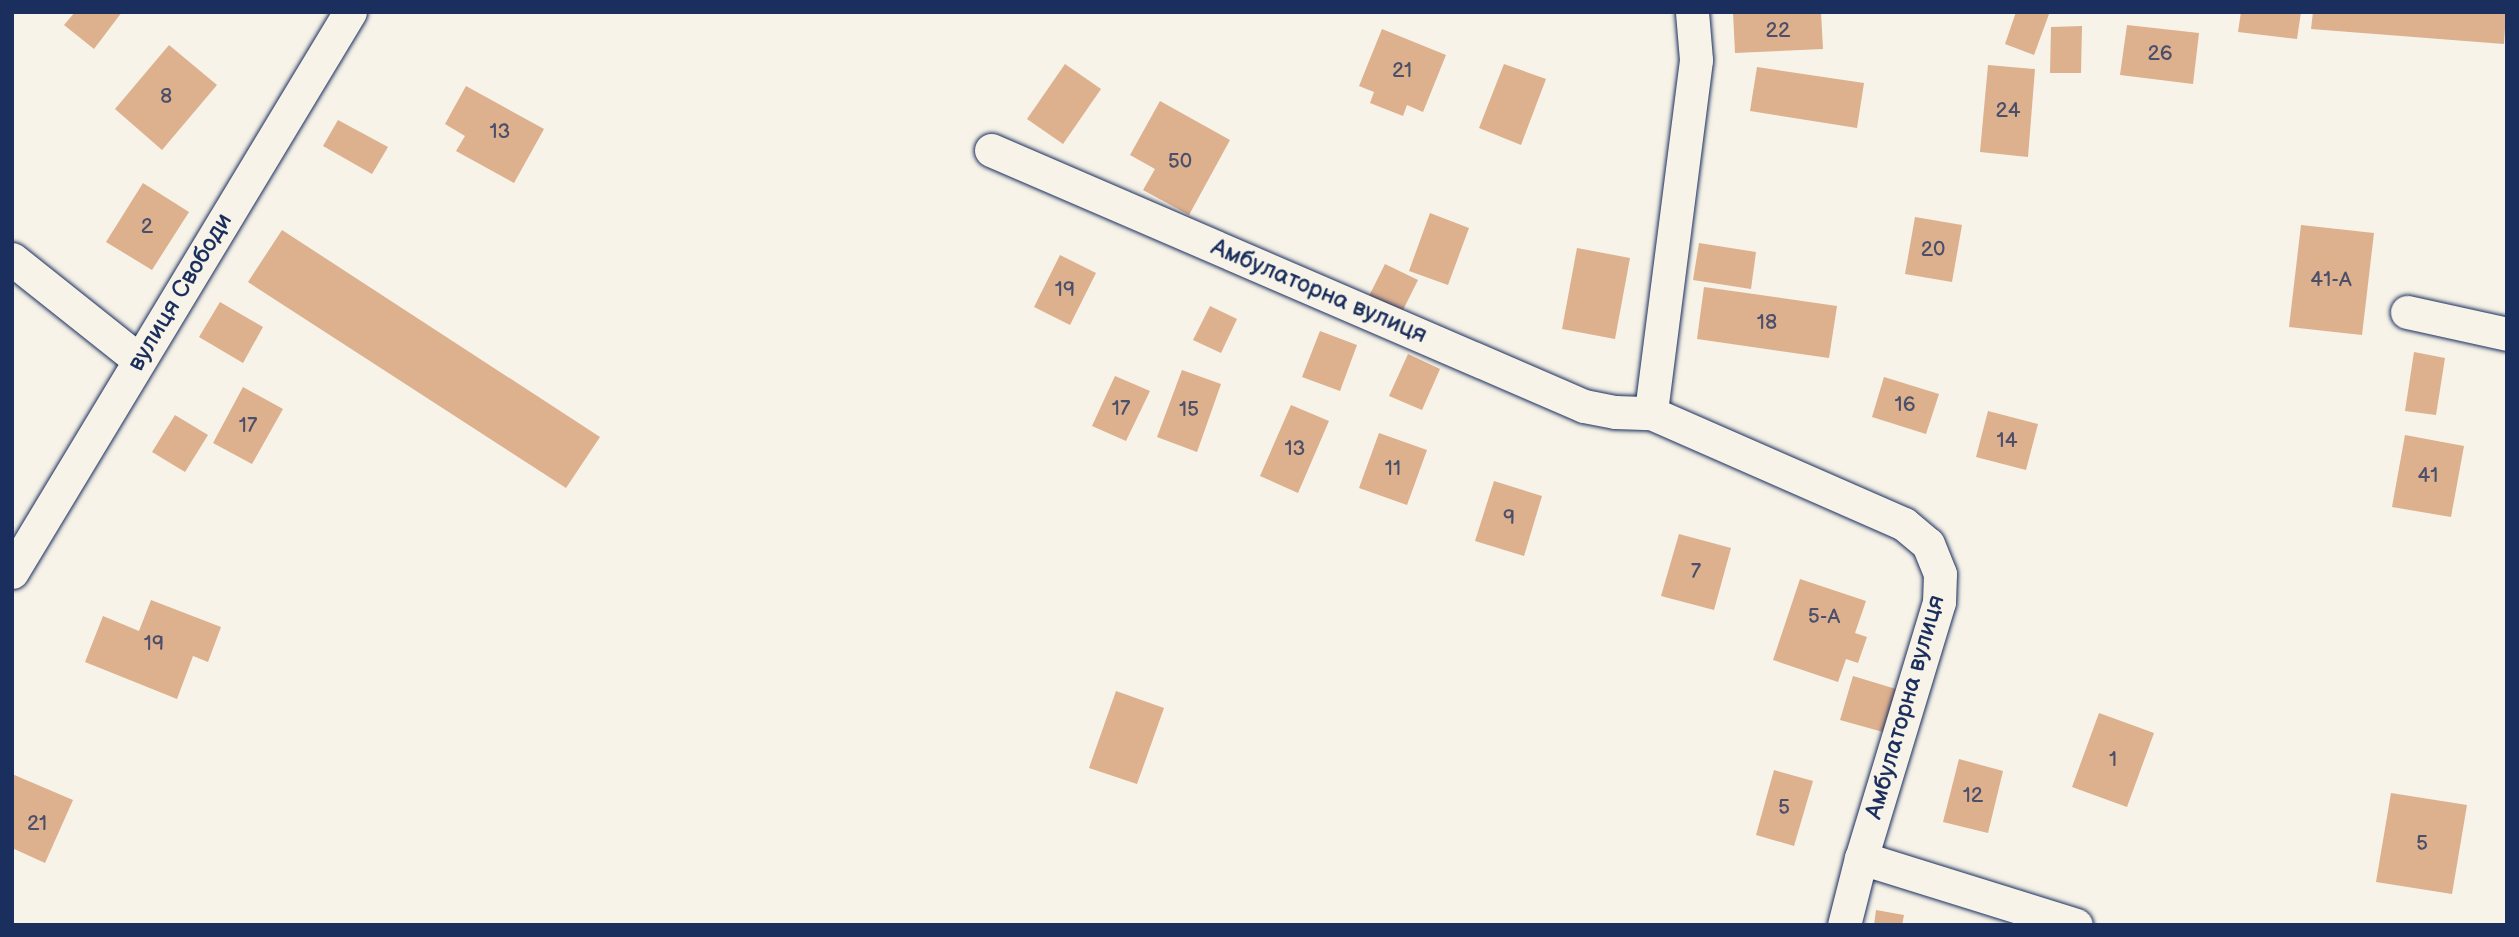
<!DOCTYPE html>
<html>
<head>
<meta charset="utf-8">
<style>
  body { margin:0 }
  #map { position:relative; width:2519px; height:937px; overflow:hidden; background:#f7f3e8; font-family:"Balsamiq Sans",sans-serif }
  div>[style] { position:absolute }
  .building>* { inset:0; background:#ddb08e }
  .roads { filter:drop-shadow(0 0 2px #1b2f5e) drop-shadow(0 0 2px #1b2f5e) }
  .street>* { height:33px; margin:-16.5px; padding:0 16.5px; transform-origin:16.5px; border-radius:16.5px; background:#f7f3e8 }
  span { translate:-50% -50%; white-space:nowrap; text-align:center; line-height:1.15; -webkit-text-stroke:5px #f7f3e8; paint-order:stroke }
  .number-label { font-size:21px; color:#4c4f6a }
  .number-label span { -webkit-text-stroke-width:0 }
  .street-label { font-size:24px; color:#1b2f5e }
  .frame { position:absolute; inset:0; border:14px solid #1b2f5e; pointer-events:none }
</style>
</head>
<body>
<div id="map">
  <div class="building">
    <div style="clip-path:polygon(75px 12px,122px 12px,94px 49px,64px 25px)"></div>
    <div style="clip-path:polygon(1733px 12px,1821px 12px,1823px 49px,1735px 53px)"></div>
    <div style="clip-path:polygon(2016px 12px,2049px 14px,2034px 55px,2005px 44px)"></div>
    <div style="clip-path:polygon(2241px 12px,2301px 12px,2297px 39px,2238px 32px)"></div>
    <div style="clip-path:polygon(2313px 12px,2506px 12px,2504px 44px,2311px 29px)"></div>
    <div style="clip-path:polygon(2127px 25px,2199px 33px,2193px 84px,2120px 75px)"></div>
    <div style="clip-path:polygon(2082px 26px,2081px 73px,2050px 73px,2051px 27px)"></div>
    <div style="clip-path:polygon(1382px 29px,1446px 55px,1423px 112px,1407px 105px,1403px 116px,1370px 103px,1374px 92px,1359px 86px)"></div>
    <div style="clip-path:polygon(169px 45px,217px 85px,162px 150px,115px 109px)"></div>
    <div style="clip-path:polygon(1065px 64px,1101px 89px,1063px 144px,1027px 119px)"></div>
    <div style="clip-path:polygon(1504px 64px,1546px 79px,1521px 145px,1479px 128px)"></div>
    <div style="clip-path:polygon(1988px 65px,2035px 69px,2028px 157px,1980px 152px)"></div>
    <div style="clip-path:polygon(1757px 67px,1864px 83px,1857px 128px,1750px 111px)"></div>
    <div style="clip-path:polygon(466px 86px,544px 129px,514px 183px,456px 151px,465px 136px,445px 124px)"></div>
    <div style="clip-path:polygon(1160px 101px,1230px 140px,1189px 215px,1143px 190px,1155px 169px,1130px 155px)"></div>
    <div style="clip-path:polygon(338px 120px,388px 147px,372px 174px,323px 146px)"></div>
    <div style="clip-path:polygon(143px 183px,189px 212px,152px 270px,106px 242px)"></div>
    <div style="clip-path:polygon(1430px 213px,1469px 228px,1448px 285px,1409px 271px)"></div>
    <div style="clip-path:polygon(1915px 217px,1962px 225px,1952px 282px,1905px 274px)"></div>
    <div style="clip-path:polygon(2301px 225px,2374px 233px,2362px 335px,2289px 327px)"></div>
    <div style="clip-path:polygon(282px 230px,600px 437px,566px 488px,248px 282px)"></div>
    <div style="clip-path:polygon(1699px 243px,1756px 252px,1751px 289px,1693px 280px)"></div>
    <div style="clip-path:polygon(1577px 248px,1630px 258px,1615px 339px,1562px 329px)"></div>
    <div style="clip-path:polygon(1060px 255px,1096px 273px,1070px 325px,1034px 307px)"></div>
    <div style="clip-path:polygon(1385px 264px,1418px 280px,1400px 316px,1367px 300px)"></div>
    <div style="clip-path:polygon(1704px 287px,1837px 306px,1829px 358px,1697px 339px)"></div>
    <div style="clip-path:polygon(220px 302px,263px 327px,243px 363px,199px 337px)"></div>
    <div style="clip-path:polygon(1210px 306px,1237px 319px,1221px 353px,1193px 340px)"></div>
    <div style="clip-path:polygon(1320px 331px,1357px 345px,1340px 391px,1302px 377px)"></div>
    <div style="clip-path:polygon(2414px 352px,2445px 358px,2436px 415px,2405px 411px)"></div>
    <div style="clip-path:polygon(1408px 354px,1440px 369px,1422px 410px,1389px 396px)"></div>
    <div style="clip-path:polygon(1182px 370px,1221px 384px,1197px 452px,1157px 437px)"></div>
    <div style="clip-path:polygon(1115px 376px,1150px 391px,1126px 441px,1092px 426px)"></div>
    <div style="clip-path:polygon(1884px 377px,1939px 394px,1926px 434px,1872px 417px)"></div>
    <div style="clip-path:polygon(243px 387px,283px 409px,252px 464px,213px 443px)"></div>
    <div style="clip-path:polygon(1291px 405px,1329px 421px,1298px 493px,1260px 476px)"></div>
    <div style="clip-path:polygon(1988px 411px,2038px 424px,2026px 470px,1976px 457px)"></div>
    <div style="clip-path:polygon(175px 415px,208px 435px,185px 472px,152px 452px)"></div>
    <div style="clip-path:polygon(1379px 433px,1427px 450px,1407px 505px,1359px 488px)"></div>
    <div style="clip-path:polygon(2405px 435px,2464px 446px,2451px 517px,2392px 507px)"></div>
    <div style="clip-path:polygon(1494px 481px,1542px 496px,1524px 556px,1475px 541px)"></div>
    <div style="clip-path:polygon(1679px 534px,1731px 548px,1714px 610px,1661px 596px)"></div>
    <div style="clip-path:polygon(1800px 579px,1866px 601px,1855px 633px,1867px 637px,1858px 663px,1846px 659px,1838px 682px,1773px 660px)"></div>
    <div style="clip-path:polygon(151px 600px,221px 627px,208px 662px,193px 656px,177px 699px,85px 662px,103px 616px,139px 631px)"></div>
    <div style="clip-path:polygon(1853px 676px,1896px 689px,1883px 732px,1840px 720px)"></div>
    <div style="clip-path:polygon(1116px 691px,1164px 708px,1137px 784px,1089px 768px)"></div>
    <div style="clip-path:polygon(2099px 713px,2154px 733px,2127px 807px,2072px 787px)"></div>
    <div style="clip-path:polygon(1959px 759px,2003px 771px,1988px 833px,1943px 822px)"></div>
    <div style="clip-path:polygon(1774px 770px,1813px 781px,1794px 846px,1756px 835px)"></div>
    <div style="clip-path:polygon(12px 774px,73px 800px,45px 863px,12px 848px)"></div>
    <div style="clip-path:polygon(2391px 793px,2467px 805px,2452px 894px,2376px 882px)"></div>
    <div style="clip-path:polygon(1876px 910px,1904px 915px,1902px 925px,1874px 925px)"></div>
  </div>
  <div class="roads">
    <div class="street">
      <div style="left:1692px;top:12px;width:48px;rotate:85.2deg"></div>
      <div style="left:1696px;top:60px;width:356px;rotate:97.3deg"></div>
      <div style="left:1651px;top:413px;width:276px;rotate:23.7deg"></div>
      <div style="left:1904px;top:524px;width:31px;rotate:40deg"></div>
      <div style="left:1928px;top:544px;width:32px;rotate:68deg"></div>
      <div style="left:1940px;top:574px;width:28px;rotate:92deg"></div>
      <div style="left:1939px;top:602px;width:268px;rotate:106.9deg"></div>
      <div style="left:1861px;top:858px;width:69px;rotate:104.2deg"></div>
      <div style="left:991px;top:150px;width:646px;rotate:23.35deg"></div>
      <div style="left:1584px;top:406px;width:32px;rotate:11deg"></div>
      <div style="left:1615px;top:412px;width:36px;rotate:2deg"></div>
      <div style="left:12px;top:259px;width:162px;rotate:38.5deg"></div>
      <div style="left:2407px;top:312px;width:102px;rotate:12.4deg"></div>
      <div style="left:12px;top:572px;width:654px;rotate:-58.89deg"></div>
      <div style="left:1861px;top:858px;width:225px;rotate:17.3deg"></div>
    </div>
  </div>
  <div class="number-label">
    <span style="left:1778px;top:31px">22</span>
    <span style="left:2160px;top:54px">26</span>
    <span style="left:1402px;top:71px">21</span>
    <span style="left:166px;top:97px">8</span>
    <span style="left:2008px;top:111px">24</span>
    <span style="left:500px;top:132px">13</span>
    <span style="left:1180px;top:162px">50</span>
    <span style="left:147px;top:227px">2</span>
    <span style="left:1933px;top:250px">20</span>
    <span style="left:2331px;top:280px">41-А</span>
    <span style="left:1065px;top:290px">19</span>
    <span style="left:1767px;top:323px">18</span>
    <span style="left:1905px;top:405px">16</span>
    <span style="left:1121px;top:409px">17</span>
    <span style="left:1189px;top:410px">15</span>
    <span style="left:248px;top:426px">17</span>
    <span style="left:2007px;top:441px">14</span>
    <span style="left:1295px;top:449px">13</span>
    <span style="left:1393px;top:469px">11</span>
    <span style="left:2428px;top:476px">41</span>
    <span style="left:1509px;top:518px">9</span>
    <span style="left:1696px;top:572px">7</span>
    <span style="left:1824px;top:617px">5-А</span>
    <span style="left:154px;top:644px">19</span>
    <span style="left:2113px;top:760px">1</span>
    <span style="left:1973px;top:796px">12</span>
    <span style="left:1784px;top:808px">5</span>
    <span style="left:37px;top:824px">21</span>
    <span style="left:2422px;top:844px">5</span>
  </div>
  <div class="street-label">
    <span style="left:1319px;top:291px;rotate:23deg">Амбулаторна вулиця</span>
    <span style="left:180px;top:292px;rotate:-59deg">вулиця Свободи</span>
    <span style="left:1905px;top:707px;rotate:-74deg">Амбулаторна вулиця</span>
  </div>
  <div class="frame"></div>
</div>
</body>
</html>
